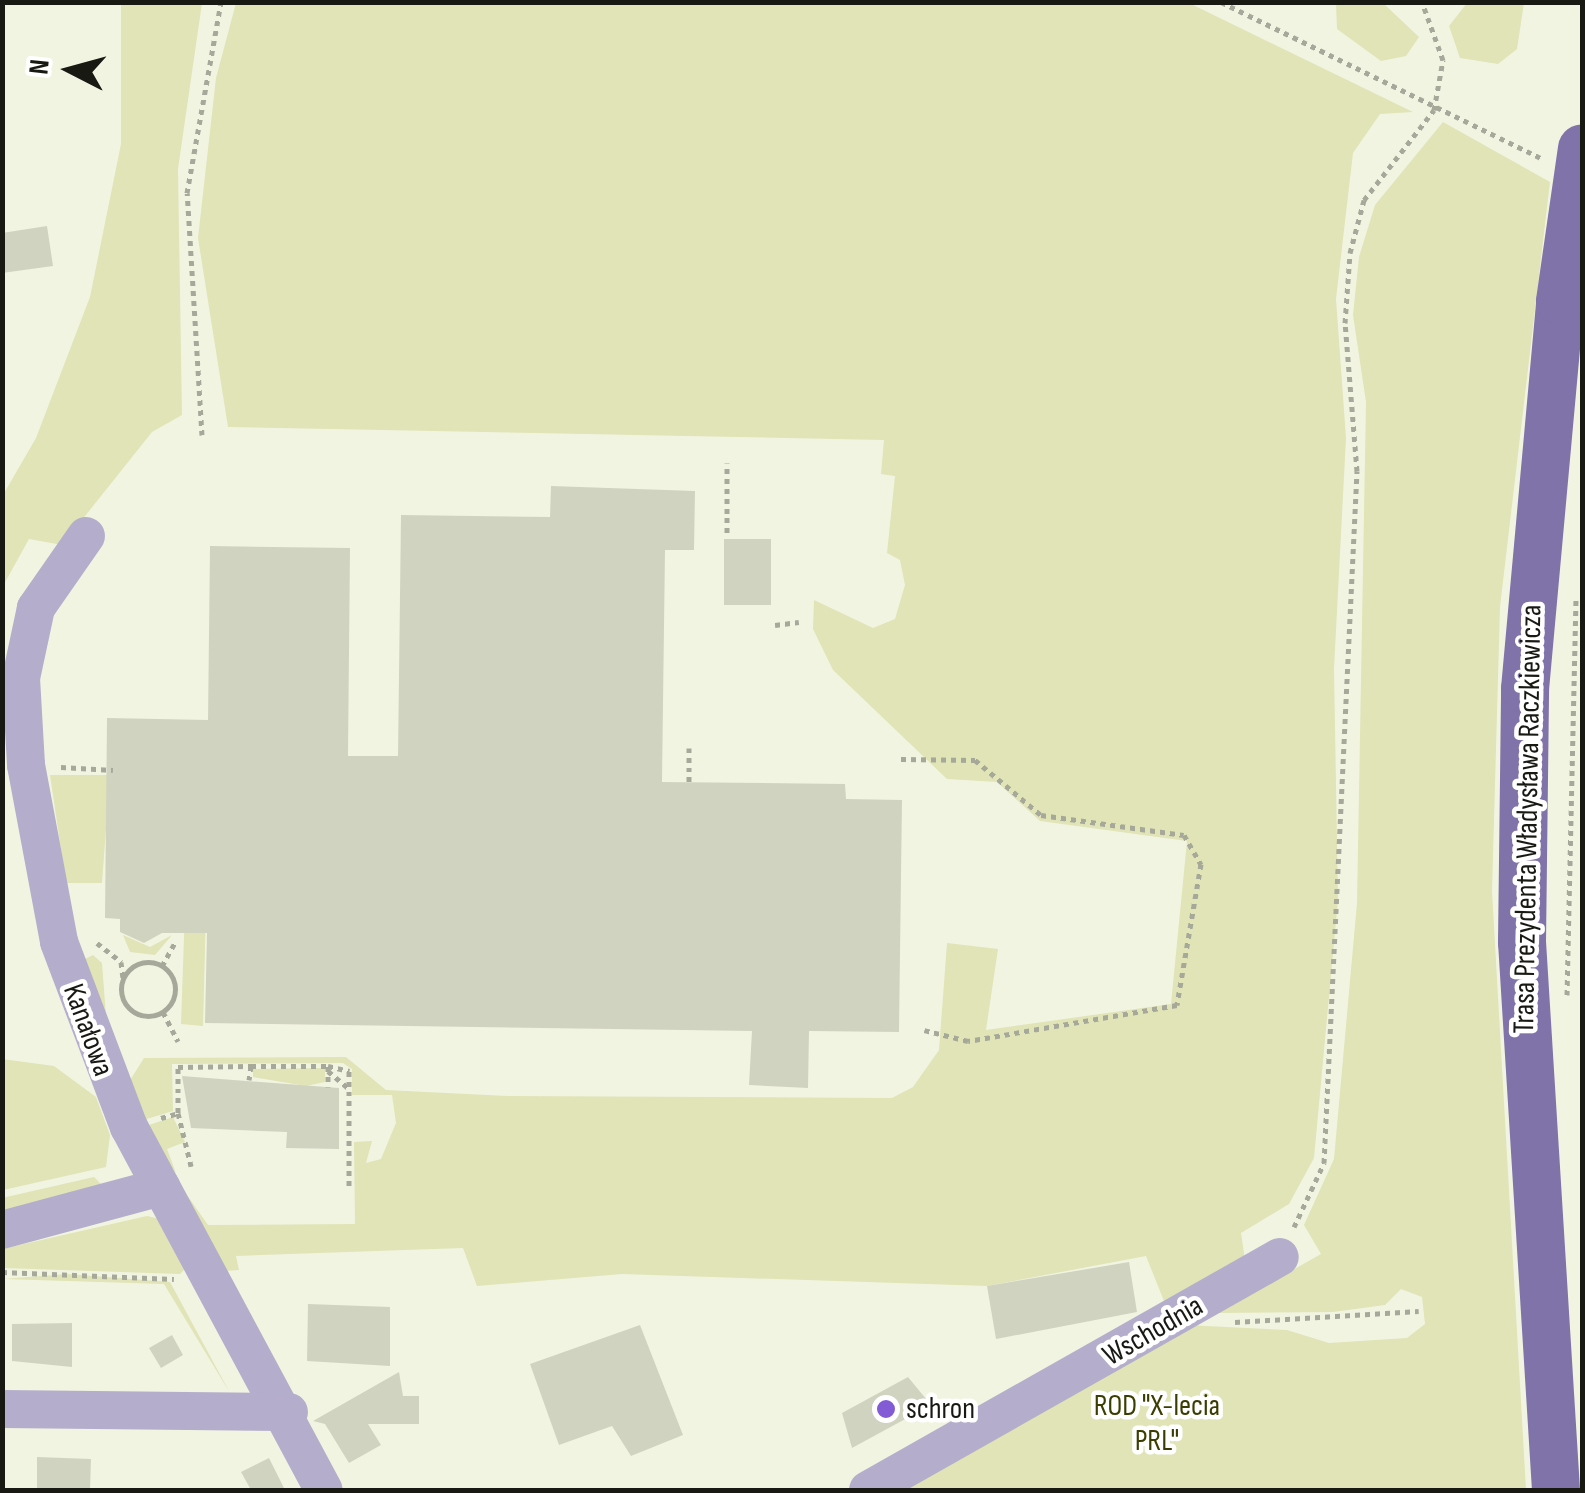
<!DOCTYPE html>
<html>
<head>
<meta charset="utf-8">
<style>
  body { margin:0 }
  #map { position:relative; width:1585px; height:1493px; overflow:hidden; background:#f2f4e2; font-family:"Sofia Sans Condensed",sans-serif }
  div>[style] { position:absolute }
  .green>* { inset:0; background:#e0e4b6 }
  .building>* { inset:0; background:#d1d3c1 }
  .path>* { height:5px; margin-top:-2.5px; transform-origin:0; background:repeating-linear-gradient(90deg,#a6a89a 0 5px,transparent 0 10px) }
  .path>.ring { margin:-2.5px; padding:0; box-sizing:content-box; background:none; border:5px solid #a6a89a; border-radius:50% }
  .minor>* { height:38px; margin:-19px; padding:0 19px; transform-origin:19px; border-radius:19px; background:#b4adcc }
  .major>* { height:48px; margin:-24px; padding:0 24px; transform-origin:24px; border-radius:24px; background:#8073a9 }
  .major-bridge>* { height:48px; margin:-24px; padding:0 24px; transform-origin:24px; border-radius:24px; background:#8073a9 }
  .dots>* { width:28px; height:28px; translate:-50% -50%; box-sizing:border-box; border:5px solid #fff; border-radius:50% }
  span { translate:-50% -50%; white-space:nowrap; text-align:center; line-height:1.15; -webkit-text-stroke:9px #fff; paint-order:stroke }
  .street-label { font-size:30px; color:#181913 }
  .park-label { font-size:30px; color:#3c3e01 }
  .poi-label { font-size:30px; color:#181913 }
  .left { translate:0 -50%; text-align:left }
  .frame { position:absolute; inset:0; border:5px solid #181913; pointer-events:none }
  .north { position:absolute; left:20px; top:20px; width:100px; height:100px; -webkit-text-stroke:8px #fff; paint-order:stroke; rotate:276deg; font-size:28px; font-weight:700; line-height:40px; text-align:center; color:#181913 }
  .north::after { content:''; display:block; margin:auto; width:35px; height:45px; background:#181913; clip-path:polygon(50% 0,100% 100%,50% 72%,0 100%) }
</style>
</head>
<body>
<div id="map">
  <div class="green">
    <div style="clip-path:polygon(121px 3px,202px 3px,178px 169px,182px 415px,152px 432px,62px 545px,29px 539px,3px 586px,3px 495px,36px 438px,90px 297px,121px 144px)"></div>
    <div style="clip-path:polygon(236px 3px,1189px 3px,1413px 112px,1380px 114px,1353px 153px,1336px 299px,1346px 438px,1334px 669px,1338px 900px,1314px 1158px,1289px 1204px,1241px 1233px,1245px 1260px,1166px 1306px,1146px 1256px,987px 1286px,622px 1274px,477px 1286px,463px 1248px,236px 1256px,239px 1270px,225px 1271px,187px 1195px,208px 1225px,355px 1224px,354px 1142px,372px 1141px,366px 1163px,381px 1159px,396px 1123px,392px 1095px,352px 1095px,352px 1069px,343px 1063px,172px 1064px,173px 1111px,140px 1121px,129px 1082px,144px 1058px,346px 1057px,386px 1090px,507px 1096px,892px 1098px,913px 1087px,939px 1050px,947px 943px,998px 949px,986px 1030px,1171px 1004px,1187px 841px,1040px 821px,997px 782px,947px 779px,833px 670px,813px 629px,814px 600px,873px 628px,895px 619px,905px 585px,900px 560px,887px 553px,895px 476px,881px 474px,884px 440px,228px 427px,198px 238px,216px 78px)"></div>
    <div style="clip-path:polygon(1336px 3px,1383px 3px,1419px 37px,1406px 56px,1381px 61px,1337px 29px)"></div>
    <div style="clip-path:polygon(1467px 3px,1524px 3px,1517px 49px,1498px 64px,1460px 58px,1449px 26px)"></div>
    <div style="clip-path:polygon(1443px 122px,1550px 182px,1500px 607px,1492px 891px,1526px 1490px,901px 1490px,1186px 1325px,1287px 1330px,1329px 1343px,1407px 1338px,1425px 1324px,1422px 1297px,1401px 1289px,1385px 1305px,1333px 1312px,1217px 1313px,1321px 1254px,1304px 1225px,1334px 1159px,1357px 903px,1366px 402px,1353px 315px,1359px 257px,1375px 205px)"></div>
    <div style="clip-path:polygon(50px 775px,110px 775px,102px 883px,66px 883px)"></div>
    <div style="clip-path:polygon(189px 793px,209px 794px,203px 1026px,181px 1024px)"></div>
    <div style="clip-path:polygon(123px 935px,150px 947px,172px 935px,155px 955px,130px 952px)"></div>
    <div style="clip-path:polygon(93px 955px,102px 963px,106px 1016px,85px 959px)"></div>
    <div style="clip-path:polygon(2px 1059px,54px 1066px,96px 1097px,110px 1135px,106px 1167px,3px 1190px)"></div>
    <div style="clip-path:polygon(325px 1068px,325px 1082px,306px 1086px,253px 1077px,253px 1069px)"></div>
    <div style="clip-path:polygon(173px 1117px,185px 1142px,167px 1149px,176px 1173px,143px 1127px)"></div>
    <div style="clip-path:polygon(94px 1177px,101px 1184px,3px 1214px,2px 1198px)"></div>
    <div style="clip-path:polygon(147px 1216px,160px 1219px,185px 1269px,180px 1274px,3px 1268px,2px 1249px)"></div>
    <div style="clip-path:polygon(67px 1274px,170px 1282px,230px 1393px,164px 1284px,3px 1279px)"></div>
  </div>
  <div class="building">
    <div style="clip-path:polygon(47px 226px,53px 266px,2px 273px,2px 233px)"></div>
    <div style="clip-path:polygon(551px 486px,695px 491px,694px 550px,665px 550px,662px 782px,845px 784px,846px 799px,902px 800px,899px 1032px,809px 1031px,808px 1088px,749px 1085px,752px 1031px,205px 1023px,207px 933px,162px 933px,144px 943px,120px 932px,120px 919px,105px 918px,107px 718px,208px 720px,210px 546px,350px 548px,348px 756px,398px 756px,401px 515px,550px 517px)"></div>
    <div style="clip-path:polygon(724px 539px,771px 539px,771px 605px,724px 605px)"></div>
    <div style="clip-path:polygon(182px 1076px,339px 1088px,339px 1149px,286px 1148px,287px 1132px,191px 1128px)"></div>
    <div style="clip-path:polygon(1129px 1262px,1137px 1312px,996px 1339px,987px 1286px)"></div>
    <div style="clip-path:polygon(308px 1304px,390px 1307px,390px 1366px,307px 1361px)"></div>
    <div style="clip-path:polygon(72px 1323px,72px 1367px,12px 1361px,12px 1324px)"></div>
    <div style="clip-path:polygon(640px 1325px,683px 1435px,631px 1456px,612px 1426px,559px 1445px,530px 1364px)"></div>
    <div style="clip-path:polygon(172px 1335px,183px 1355px,161px 1368px,149px 1348px)"></div>
    <div style="clip-path:polygon(399px 1372px,403px 1396px,419px 1396px,419px 1424px,368px 1424px,381px 1445px,349px 1463px,325px 1424px,313px 1421px)"></div>
    <div style="clip-path:polygon(908px 1377px,931px 1405px,852px 1448px,842px 1413px)"></div>
    <div style="clip-path:polygon(37px 1457px,91px 1459px,90px 1490px,37px 1490px)"></div>
    <div style="clip-path:polygon(269px 1458px,285px 1490px,251px 1490px,241px 1472px)"></div>
  </div>
  <div class="path">
    <div style="left:1221px;top:2px;width:358px;rotate:26deg"></div>
    <div style="left:202px;top:435px;width:242px;rotate:-93.5deg"></div>
    <div style="left:187px;top:193px;width:194px;rotate:-79.9deg"></div>
    <div style="left:727px;top:533px;width:70px;rotate:-90deg"></div>
    <div style="left:775px;top:625px;width:24px;rotate:-7deg"></div>
    <div style="left:901px;top:759px;width:74px;rotate:0.8deg"></div>
    <div style="left:975px;top:760px;width:86px;rotate:39.8deg"></div>
    <div style="left:1041px;top:815px;width:144px;rotate:8deg"></div>
    <div style="left:1184px;top:835px;width:34px;rotate:60deg"></div>
    <div style="left:1201px;top:864px;width:143px;rotate:99.7deg"></div>
    <div style="left:1177px;top:1005px;width:212px;rotate:170.2deg"></div>
    <div style="left:968px;top:1041px;width:45px;rotate:-166deg"></div>
    <div style="left:61px;top:767px;width:52px;rotate:3.3deg"></div>
    <div style="left:689px;top:782px;width:34px;rotate:-90deg"></div>
    <div style="left:97px;top:943px;width:31px;rotate:38deg"></div>
    <div style="left:121px;top:962px;width:17px;rotate:83deg"></div>
    <div class="ring" style="left:121px;top:962px;width:49px;height:49px"></div>
    <div style="left:162px;top:966px;width:29px;rotate:-61deg"></div>
    <div style="left:1567px;top:995px;width:398px;rotate:-88.7deg"></div>
    <div style="left:163px;top:1012px;width:33px;rotate:63deg"></div>
    <div style="left:251px;top:1066px;width:77px"></div>
    <div style="left:328px;top:1066px;width:21px;rotate:90deg"></div>
    <div style="left:328px;top:1066px;width:22px;rotate:13deg"></div>
    <div style="left:349px;top:1071px;width:115px;rotate:90deg"></div>
    <div style="left:328px;top:1071px;width:26px;rotate:40deg"></div>
    <div style="left:178px;top:1113px;width:46px;rotate:-90deg"></div>
    <div style="left:178px;top:1067px;width:73px;rotate:-0.8deg"></div>
    <div style="left:251px;top:1066px;width:14px;rotate:98deg"></div>
    <div style="left:161px;top:1118px;width:18px;rotate:-16deg"></div>
    <div style="left:178px;top:1113px;width:55px;rotate:76.2deg"></div>
    <div style="left:1294px;top:1227px;width:71px;rotate:-64.9deg"></div>
    <div style="left:1324px;top:1163px;width:693px;rotate:-87.27deg"></div>
    <div style="left:1357px;top:471px;width:148px;rotate:-94.6deg"></div>
    <div style="left:1345px;top:323px;width:70px;rotate:-85.9deg"></div>
    <div style="left:1350px;top:253px;width:55px;rotate:-75.2deg"></div>
    <div style="left:1364px;top:200px;width:114px;rotate:-52.1deg"></div>
    <div style="left:1434px;top:110px;width:51px;rotate:-79.8deg"></div>
    <div style="left:1443px;top:60px;width:62px;rotate:-109.9deg"></div>
    <div style="left:2px;top:1272px;width:172px;rotate:2.3deg"></div>
    <div style="left:1235px;top:1322px;width:184px;rotate:-3.4deg"></div>
  </div>
  <div class="minor">
    <div style="left:86px;top:536px;width:88px;rotate:124.8deg"></div>
    <div style="left:36px;top:608px;width:72px;rotate:102.1deg"></div>
    <div style="left:21px;top:678px;width:87px;rotate:86.7deg"></div>
    <div style="left:26px;top:765px;width:180px;rotate:79.4deg"></div>
    <div style="left:59px;top:942px;width:198px;rotate:69.3deg"></div>
    <div style="left:129px;top:1127px;width:412px;rotate:61.8deg"></div>
    <div style="left:2px;top:1230px;width:165px;rotate:-15.1deg"></div>
    <div style="left:2px;top:1409px;width:287px;rotate:0.6deg"></div>
    <div style="left:868px;top:1490px;width:473px;rotate:-29.5deg"></div>
  </div>
  <div class="major">
    <div style="left:1556px;top:1490px;width:549px;rotate:-93.55deg"></div>
    <div style="left:1522px;top:942px;width:253px;rotate:-89.3deg"></div>
    <div style="left:1525px;top:689px;width:390px;rotate:-84.8deg"></div>
  </div>
  <div class="major-bridge">
    <div style="left:1560px;top:301px;width:154px;rotate:-81.8deg"></div>
  </div>
  <div class="dots">
    <div style="left:886px;top:1409px;background:#825bd5"></div>
  </div>
  <div class="street-label">
    <span style="left:1528px;top:819px;rotate:-89deg">Trasa Prezydenta Władysława Raczkiewicza</span>
    <span style="left:88px;top:1030px;rotate:70deg">Kanałowa</span>
    <span style="left:1153px;top:1331px;rotate:-30deg">Wschodnia</span>
  </div>
  <div class="park-label">
    <span style="left:1157px;top:1423px">ROD "X-lecia<br>PRL"</span>
  </div>
  <div class="poi-label">
    <span class="left" style="left:906px;top:1409px">schron</span>
  </div>
  <div class="frame"></div>
  <div class="north">N</div>
</div>
</body>
</html>
